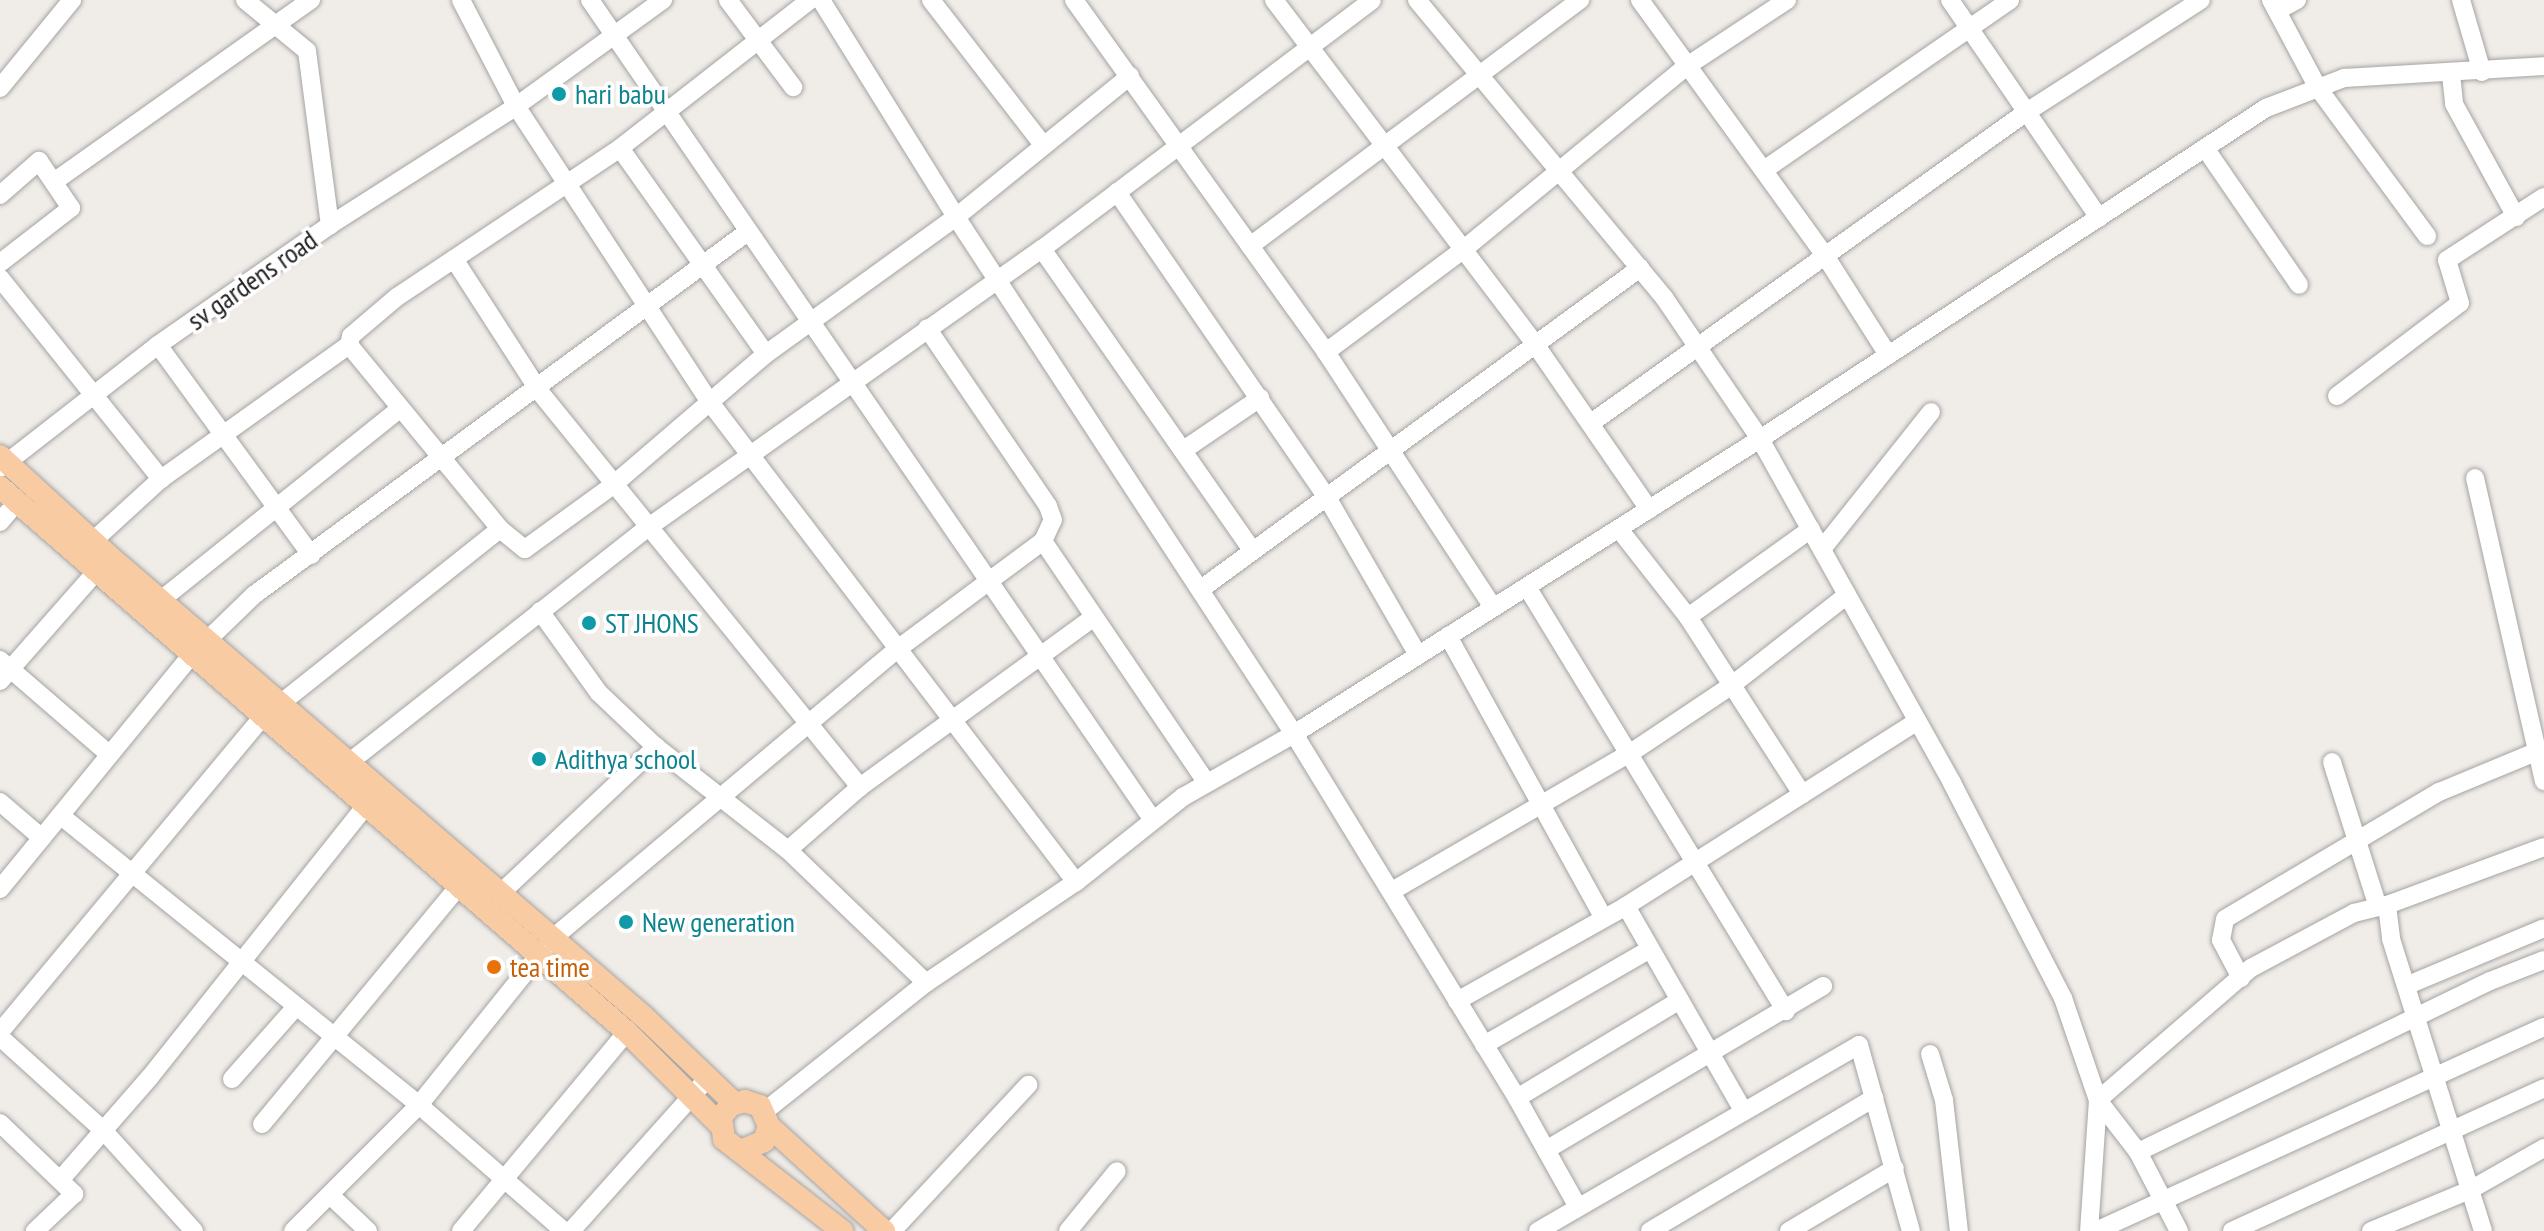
<!DOCTYPE html>
<html>
<head>
<meta charset="utf-8">
<style>
  body { margin:0 }
  #map { position:relative; width:2544px; height:1231px; overflow:hidden; background:#f0ece7; font-family:"PT Sans Narrow",sans-serif }
  div>[style] { position:absolute }
  .roads { filter:drop-shadow(0 0 2px #a4a4a4) drop-shadow(0 0 2px #a4a4a4) }
  .minor>* { height:18px; margin:-9px; padding:0 9px; transform-origin:9px; border-radius:9px; background:#fff }
  .major>* { height:22px; margin:-11px; padding:0 11px; transform-origin:11px; border-radius:11px; background:#f8cba3 }
  .dots>* { width:22px; height:22px; translate:-50% -50%; box-sizing:border-box; border:4px solid #fff; border-radius:50% }
  span { translate:-50% -50%; white-space:nowrap; text-align:center; line-height:1.15; -webkit-text-stroke:7px #fff; paint-order:stroke }
  .culture-label { font-size:28px; color:#0d838f }
  .left { translate:0 -50%; text-align:left }
  .street-label { font-size:28px; color:#202020 }
  .food-label { font-size:28px; color:#c56008 }
</style>
</head>
<body>
<div id="map">
  <div class="roads">
    <div class="minor">
      <div style="left:245px;top:0;width:80px;rotate:39.4deg"></div>
      <div style="left:307px;top:51px;width:176px;rotate:82.5deg"></div>
      <div style="left:461px;top:0;width:119px;rotate:62.6deg"></div>
      <div style="left:516px;top:106px;width:353px;rotate:56.8deg"></div>
      <div style="left:709px;top:401px;width:605px;rotate:52.66deg"></div>
      <div style="left:590px;top:0;width:995px;rotate:55.53deg"></div>
      <div style="left:728px;top:0;width:109px;rotate:53.2deg"></div>
      <div style="left:821px;top:0;width:256px;rotate:58.1deg"></div>
      <div style="left:956px;top:217px;width:618px;rotate:56.82deg"></div>
      <div style="left:1294px;top:734px;width:427px;rotate:58.5deg"></div>
      <div style="left:1517px;top:1098px;width:190px;rotate:-31deg"></div>
      <div style="left:931px;top:0;width:183px;rotate:52.3deg"></div>
      <div style="left:1074px;top:0;width:433px;rotate:54.4deg"></div>
      <div style="left:1326px;top:352px;width:305px;rotate:56.8deg"></div>
      <div style="left:1274px;top:0;width:432px;rotate:52.8deg"></div>
      <div style="left:1535px;top:344px;width:201px;rotate:55.4deg"></div>
      <div style="left:1417px;top:0;width:388px;rotate:50.3deg"></div>
      <div style="left:1665px;top:299px;width:169px;rotate:55.8deg"></div>
      <div style="left:1760px;top:439px;width:394px;rotate:60.8deg"></div>
      <div style="left:1952px;top:783px;width:242px;rotate:62.7deg"></div>
      <div style="left:2063px;top:998px;width:108px;rotate:71.1deg"></div>
      <div style="left:2098px;top:1100px;width:131px;rotate:93.9deg"></div>
      <div style="left:1640px;top:0;width:314px;rotate:54.1deg"></div>
      <div style="left:1824px;top:254px;width:120px;rotate:57.6deg"></div>
      <div style="left:1950px;top:0;width:264px;rotate:55.6deg"></div>
      <div style="left:2271px;top:0;width:100px;rotate:61.9deg"></div>
      <div style="left:2318px;top:88px;width:184px;rotate:53.6deg"></div>
      <div style="left:2461px;top:0;width:75px;rotate:73.7deg"></div>
      <div style="left:2277px;top:11px;width:23px;rotate:-29deg"></div>
      <div style="left:2451px;top:74px;width:30px;rotate:84deg"></div>
      <div style="left:2454px;top:104px;width:129px;rotate:61.2deg"></div>
      <div style="left:0;top:88px;width:114px;rotate:-50.7deg"></div>
      <div style="left:620px;top:148px;width:252px;rotate:54.7deg"></div>
      <div style="left:2205px;top:148px;width:166px;rotate:55.5deg"></div>
      <div style="left:1764px;top:170px;width:299px;rotate:-34.6deg"></div>
      <div style="left:55px;top:181px;width:314px;rotate:-35.3deg"></div>
      <div style="left:1117px;top:192px;width:373px;rotate:55.5deg"></div>
      <div style="left:1328px;top:499px;width:180px;rotate:60deg"></div>
      <div style="left:0;top:195px;width:52px;rotate:-41.1deg"></div>
      <div style="left:39px;top:161px;width:57px;rotate:55.8deg"></div>
      <div style="left:71px;top:208px;width:90px;rotate:142.2deg"></div>
      <div style="left:1250px;top:246px;width:412px;rotate:-36.7deg"></div>
      <div style="left:1042px;top:249px;width:367px;rotate:55.1deg"></div>
      <div style="left:454px;top:259px;width:157px;rotate:57.2deg"></div>
      <div style="left:539px;top:391px;width:510px;rotate:50.97deg"></div>
      <div style="left:0;top:278px;width:258px;rotate:51.3deg"></div>
      <div style="left:158px;top:345px;width:260px;rotate:53.9deg"></div>
      <div style="left:349px;top:345px;width:238px;rotate:50.6deg"></div>
      <div style="left:500px;top:529px;width:32px;rotate:39deg"></div>
      <div style="left:525px;top:549px;width:109px;rotate:-36deg"></div>
      <div style="left:613px;top:485px;width:201px;rotate:-40.6deg"></div>
      <div style="left:766px;top:354px;width:234px;rotate:-35.8deg"></div>
      <div style="left:956px;top:217px;width:224px;rotate:-39deg"></div>
      <div style="left:1326px;top:352px;width:172px;rotate:-36.7deg"></div>
      <div style="left:1464px;top:249px;width:288px;rotate:-39.4deg"></div>
      <div style="left:1687px;top:66px;width:120px;rotate:-33.4deg"></div>
      <div style="left:2337px;top:396px;width:154px;rotate:-37.1deg"></div>
      <div style="left:2460px;top:303px;width:45px;rotate:-106.8deg"></div>
      <div style="left:2447px;top:260px;width:116px;rotate:-33deg"></div>
      <div style="left:1591px;top:423px;width:533px;rotate:-35.54deg"></div>
      <div style="left:2025px;top:113px;width:209px;rotate:-32.7deg"></div>
      <div style="left:1185px;top:449px;width:91px;rotate:-34.2deg"></div>
      <div style="left:0;top:468px;width:200px;rotate:-37.9deg"></div>
      <div style="left:158px;top:345px;width:210px;rotate:-34.9deg"></div>
      <div style="left:330px;top:225px;width:219px;rotate:-32.5deg"></div>
      <div style="left:515px;top:107px;width:183px;rotate:-35.9deg"></div>
      <div style="left:2475px;top:478px;width:311px;rotate:77.2deg"></div>
      <div style="left:0;top:522px;width:25px;rotate:-50deg"></div>
      <div style="left:1619px;top:529px;width:112px;rotate:51.9deg"></div>
      <div style="left:1688px;top:617px;width:211px;rotate:57.2deg"></div>
      <div style="left:93px;top:541px;width:92px;rotate:-42.4deg"></div>
      <div style="left:161px;top:479px;width:231px;rotate:-35.5deg"></div>
      <div style="left:349px;top:345px;width:9px;rotate:-77deg"></div>
      <div style="left:351px;top:336px;width:60px;rotate:-40.3deg"></div>
      <div style="left:397px;top:297px;width:268px;rotate:-33.7deg"></div>
      <div style="left:620px;top:148px;width:241px;rotate:-37.9deg"></div>
      <div style="left:1043px;top:541px;width:292px;rotate:55.9deg"></div>
      <div style="left:1822px;top:549px;width:175px;rotate:-51.5deg"></div>
      <div style="left:1527px;top:587px;width:497px;rotate:58.6deg"></div>
      <div style="left:1201px;top:589px;width:544px;rotate:-36.17deg"></div>
      <div style="left:161px;top:600px;width:304px;rotate:-38.7deg"></div>
      <div style="left:540px;top:611px;width:101px;rotate:54.3deg"></div>
      <div style="left:599px;top:693px;width:79px;rotate:43.5deg"></div>
      <div style="left:656px;top:747px;width:167px;rotate:38deg"></div>
      <div style="left:788px;top:850px;width:192px;rotate:43.9deg"></div>
      <div style="left:1688px;top:617px;width:151px;rotate:-35.6deg"></div>
      <div style="left:1448px;top:636px;width:321px;rotate:61.1deg"></div>
      <div style="left:0;top:660px;width:144px;rotate:40.8deg"></div>
      <div style="left:0;top:681px;width:142px;rotate:-48.7deg"></div>
      <div style="left:280px;top:704px;width:281px;rotate:-38.5deg"></div>
      <div style="left:351px;top:761px;width:375px;rotate:-38.2deg"></div>
      <div style="left:646px;top:529px;width:485px;rotate:-35.3deg"></div>
      <div style="left:1042px;top:249px;width:413px;rotate:-37deg"></div>
      <div style="left:2332px;top:762px;width:152px;rotate:72.4deg"></div>
      <div style="left:0;top:802px;width:55px;rotate:40.6deg"></div>
      <div style="left:61px;top:816px;width:460px;rotate:38.9deg"></div>
      <div style="left:419px;top:1105px;width:192px;rotate:41deg"></div>
      <div style="left:788px;top:850px;width:96px;rotate:-41.2deg"></div>
      <div style="left:860px;top:787px;width:286px;rotate:-36deg"></div>
      <div style="left:0;top:889px;width:301px;rotate:-50.7deg"></div>
      <div style="left:191px;top:656px;width:88px;rotate:-44.1deg"></div>
      <div style="left:254px;top:595px;width:611px;rotate:-36.34deg"></div>
      <div style="left:1392px;top:891px;width:277px;rotate:-30.1deg"></div>
      <div style="left:1632px;top:752px;width:120px;rotate:-33.8deg"></div>
      <div style="left:1732px;top:685px;width:146px;rotate:-38deg"></div>
      <div style="left:502px;top:892px;width:212px;rotate:-43.3deg"></div>
      <div style="left:2387px;top:905px;width:167px;rotate:-20.3deg"></div>
      <div style="left:1626px;top:906px;width:235px;rotate:60.2deg"></div>
      <div style="left:2241px;top:978px;width:43px;rotate:-117.8deg"></div>
      <div style="left:2221px;top:940px;width:21px;rotate:-79deg"></div>
      <div style="left:2225px;top:919px;width:249px;rotate:-30.7deg"></div>
      <div style="left:2439px;top:792px;width:107px;rotate:-22.5deg"></div>
      <div style="left:2408px;top:985px;width:147px;rotate:-22.7deg"></div>
      <div style="left:1457px;top:1001px;width:194px;rotate:-29.3deg"></div>
      <div style="left:1626px;top:906px;width:345px;rotate:-32.4deg"></div>
      <div style="left:0;top:1032px;width:410px;rotate:-50.2deg"></div>
      <div style="left:0;top:1037px;width:139px;rotate:42.1deg"></div>
      <div style="left:103px;top:1130px;width:136px;rotate:48deg"></div>
      <div style="left:1484px;top:1045px;width:192px;rotate:-30deg"></div>
      <div style="left:1930px;top:1054px;width:48px;rotate:73.1deg"></div>
      <div style="left:1944px;top:1100px;width:132px;rotate:83.5deg"></div>
      <div style="left:232px;top:1079px;width:94px;rotate:-48.5deg"></div>
      <div style="left:1517px;top:1098px;width:125px;rotate:60.8deg"></div>
      <div style="left:765px;top:1111px;width:206px;rotate:-38.5deg"></div>
      <div style="left:926px;top:983px;width:181px;rotate:-34deg"></div>
      <div style="left:1076px;top:882px;width:137px;rotate:-38.5deg"></div>
      <div style="left:1183px;top:797px;width:128px;rotate:-29.6deg"></div>
      <div style="left:1294px;top:734px;width:552px;rotate:-32.34deg"></div>
      <div style="left:1760px;top:439px;width:605px;rotate:-33.19deg"></div>
      <div style="left:2266px;top:108px;width:84px;rotate:-21deg"></div>
      <div style="left:2344px;top:78px;width:200px;rotate:-3.4deg"></div>
      <div style="left:0;top:1123px;width:103px;rotate:43.8deg"></div>
      <div style="left:74px;top:1194px;width:54px;rotate:136.5deg"></div>
      <div style="left:262px;top:1124px;width:309px;rotate:-50.4deg"></div>
      <div style="left:1546px;top:1150px;width:322px;rotate:-30.6deg"></div>
      <div style="left:2138px;top:1152px;width:391px;rotate:-25.9deg"></div>
      <div style="left:2490px;top:981px;width:58px;rotate:-21.3deg"></div>
      <div style="left:61px;top:1179px;width:135px;rotate:-48.9deg"></div>
      <div style="left:150px;top:1077px;width:347px;rotate:-51.5deg"></div>
      <div style="left:331px;top:1196px;width:51px;rotate:43.4deg"></div>
      <div style="left:293px;top:1231px;width:178px;rotate:-45deg"></div>
      <div style="left:419px;top:1105px;width:214px;rotate:-51.3deg"></div>
      <div style="left:553px;top:938px;width:451px;rotate:-40deg"></div>
      <div style="left:899px;top:648px;width:179px;rotate:-36.6deg"></div>
      <div style="left:1043px;top:541px;width:23px;rotate:-65deg"></div>
      <div style="left:1053px;top:520px;width:15px;rotate:-110deg"></div>
      <div style="left:1048px;top:506px;width:215px;rotate:-124.2deg"></div>
      <div style="left:461px;top:1231px;width:259px;rotate:-50.2deg"></div>
      <div style="left:571px;top:1231px;width:203px;rotate:-48.2deg"></div>
      <div style="left:892px;top:1231px;width:200px;rotate:-47deg"></div>
      <div style="left:1068px;top:1231px;width:77px;rotate:-50.8deg"></div>
      <div style="left:1538px;top:1231px;width:371px;rotate:-30.1deg"></div>
      <div style="left:1859px;top:1045px;width:193px;rotate:74.4deg"></div>
      <div style="left:1650px;top:1231px;width:261px;rotate:-30.7deg"></div>
      <div style="left:1789px;top:1231px;width:123px;rotate:-30.7deg"></div>
      <div style="left:2096px;top:1231px;width:492px;rotate:-24.5deg"></div>
      <div style="left:2179px;top:1231px;width:89px;rotate:-117.4deg"></div>
      <div style="left:2138px;top:1152px;width:66px;rotate:-127.6deg"></div>
      <div style="left:2098px;top:1100px;width:202px;rotate:-40.8deg"></div>
      <div style="left:2251px;top:968px;width:117px;rotate:-28.1deg"></div>
      <div style="left:2354px;top:913px;width:34px;rotate:-14deg"></div>
      <div style="left:2387px;top:905px;width:34px;rotate:83deg"></div>
      <div style="left:2391px;top:939px;width:306px;rotate:72.5deg"></div>
      <div style="left:2232px;top:1231px;width:343px;rotate:-24.6deg"></div>
      <div style="left:2371px;top:1231px;width:107px;rotate:-22.5deg"></div>
      <div style="left:2470px;top:1190px;width:85px;rotate:-29.6deg"></div>
    </div>
    <div class="major">
      <div style="left:0;top:456px;width:148px;rotate:42.5deg"></div>
      <div style="left:109px;top:556px;width:705px;rotate:40.74deg"></div>
      <div style="left:643px;top:1016px;width:126px;rotate:43.7deg"></div>
      <div style="left:0;top:487px;width:831px;rotate:41deg"></div>
      <div style="left:627px;top:1032px;width:132px;rotate:45deg"></div>
      <div style="left:769px;top:1126px;width:156px;rotate:42.4deg"></div>
      <div style="left:743px;top:1150px;width:23px;rotate:-23deg"></div>
      <div style="left:764px;top:1141px;width:16px;rotate:-72deg"></div>
      <div style="left:769px;top:1126px;width:22px;rotate:-114deg"></div>
      <div style="left:760px;top:1106px;width:16px;rotate:-162deg"></div>
      <div style="left:745px;top:1101px;width:15px;rotate:164deg"></div>
      <div style="left:731px;top:1105px;width:16px;rotate:130deg"></div>
      <div style="left:721px;top:1117px;width:22px;rotate:82deg"></div>
      <div style="left:724px;top:1139px;width:150px;rotate:37.9deg"></div>
    </div>
  </div>
  <div class="dots">
    <div style="left:559px;top:94px;background:#0f9aa8"></div>
    <div style="left:589px;top:623px;background:#0f9aa8"></div>
    <div style="left:539px;top:759px;background:#0f9aa8"></div>
    <div style="left:626px;top:922px;background:#0f9aa8"></div>
    <div style="left:494px;top:967px;background:#e8710a"></div>
  </div>
  <div class="culture-label">
    <span class="left" style="left:575px;top:94px">hari babu</span>
    <span class="left" style="left:605px;top:623px">ST JHONS</span>
    <span class="left" style="left:555px;top:759px">Adithya school</span>
    <span class="left" style="left:642px;top:922px">New generation</span>
  </div>
  <div class="street-label">
    <span style="left:252px;top:280px;rotate:-35deg">sv gardens road</span>
  </div>
  <div class="food-label">
    <span class="left" style="left:510px;top:967px">tea time</span>
  </div>
</div>
</body>
</html>
